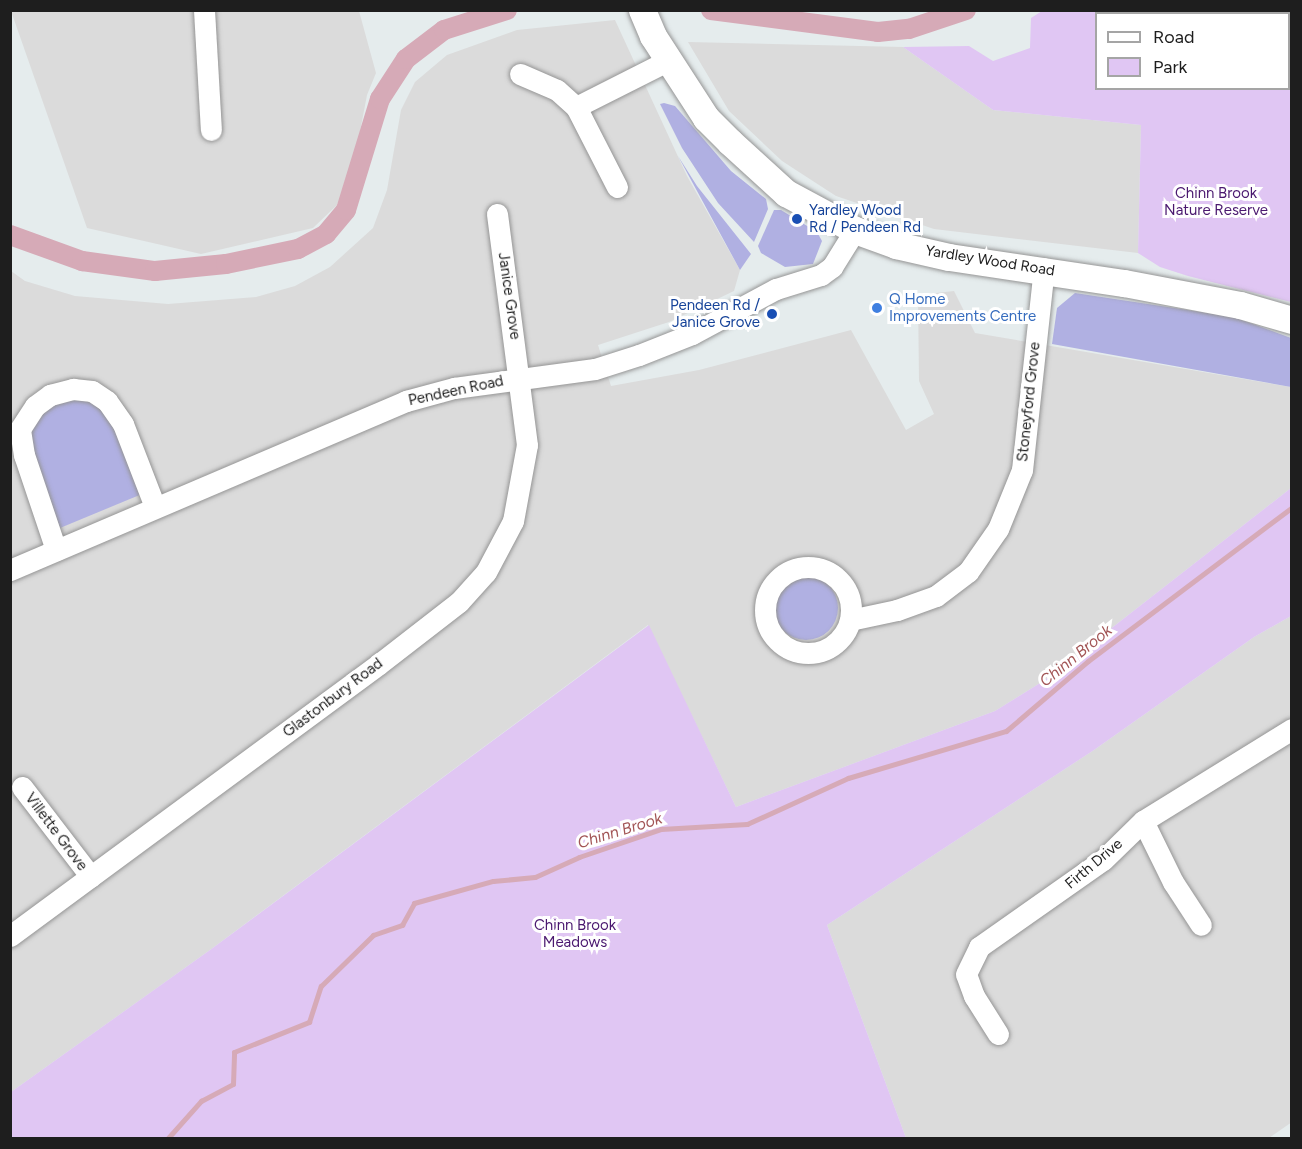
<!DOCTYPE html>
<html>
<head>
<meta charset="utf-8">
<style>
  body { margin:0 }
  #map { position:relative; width:1302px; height:1149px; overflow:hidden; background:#e5eced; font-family:Figtree,sans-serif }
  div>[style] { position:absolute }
  .residential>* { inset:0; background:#dbdbdb }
  .grass>* { inset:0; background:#b0b0e2 }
  .round { border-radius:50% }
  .park>* { inset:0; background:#e0c6f3 }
  .stream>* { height:5px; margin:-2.5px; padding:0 2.5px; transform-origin:2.5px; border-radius:2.5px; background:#d6aab7 }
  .canal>* { height:20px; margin:-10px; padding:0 10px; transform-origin:10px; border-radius:10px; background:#d6aab7 }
  .roads { filter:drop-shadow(0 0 2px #959595) drop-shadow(0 0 2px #959595) }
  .minor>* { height:21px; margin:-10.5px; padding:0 10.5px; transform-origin:10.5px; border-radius:10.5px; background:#fff }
  .minor>.ring { margin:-10.5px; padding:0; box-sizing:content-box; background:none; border:21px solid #fff; border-radius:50% }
  .tertiary>* { height:27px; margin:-13.5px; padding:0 13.5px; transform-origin:13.5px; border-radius:13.5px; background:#fff }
  .dots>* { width:16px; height:16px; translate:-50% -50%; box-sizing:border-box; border:3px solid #fff; border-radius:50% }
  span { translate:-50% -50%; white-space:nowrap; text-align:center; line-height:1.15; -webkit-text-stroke:6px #fff; paint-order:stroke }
  .park-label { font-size:15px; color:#4a186f }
  .transit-label { font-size:15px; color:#164399 }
  .left { translate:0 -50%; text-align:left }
  .right { translate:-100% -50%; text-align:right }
  .street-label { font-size:15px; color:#1e1e1e }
  .shop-label { font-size:15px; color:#366cbe }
  .water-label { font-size:16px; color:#a25556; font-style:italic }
  .frame { position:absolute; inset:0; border:12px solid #1e1e1e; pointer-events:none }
  .legend { position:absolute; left:1095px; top:12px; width:195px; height:78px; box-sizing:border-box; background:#fff; border:2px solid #a5a5a5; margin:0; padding:8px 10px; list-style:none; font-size:18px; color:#1e1e1e }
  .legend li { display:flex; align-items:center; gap:12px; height:30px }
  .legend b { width:30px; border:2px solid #a5a5a5 }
</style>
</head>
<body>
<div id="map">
  <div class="residential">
    <div style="clip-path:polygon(11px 11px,359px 11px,376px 73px,367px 95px,353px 168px,337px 205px,313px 228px,201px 254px,87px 228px)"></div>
    <div style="clip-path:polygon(615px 20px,687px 176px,740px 270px,734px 291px,669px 322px,598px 345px,611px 386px,699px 370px,851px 330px,906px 430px,934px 414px,919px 381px,918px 295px,954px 291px,975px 333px,1291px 387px,1291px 488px,1045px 680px,995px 711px,736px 807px,648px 625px,210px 950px,11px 1092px,11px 271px,25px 281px,75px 296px,168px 304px,256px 297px,295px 286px,330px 267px,373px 228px,387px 190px,401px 110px,415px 82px,447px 55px,517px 30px)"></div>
    <div style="clip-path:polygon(688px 42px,903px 47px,993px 110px,1141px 125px,1138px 253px,934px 229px,836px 196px,782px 161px,729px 111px)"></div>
    <div style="clip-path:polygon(1291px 616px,1292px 1122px,1269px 1138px,906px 1138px,827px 925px,1094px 750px,1254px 637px)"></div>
  </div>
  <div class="grass">
    <div style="clip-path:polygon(664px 103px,675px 106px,731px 171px,766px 199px,768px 209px,754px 242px,718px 203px,682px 148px,660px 104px)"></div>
    <div style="clip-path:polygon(678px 156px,697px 186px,751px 254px,740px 270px)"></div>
    <div style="clip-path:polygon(774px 210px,781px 210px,817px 232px,822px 241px,813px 264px,785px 267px,761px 253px,758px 246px)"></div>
    <div style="clip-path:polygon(1075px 293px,1234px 317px,1291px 338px,1291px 387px,1052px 344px,1057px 308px)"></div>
    <div style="clip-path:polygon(76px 392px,109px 412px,142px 494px,60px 528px,27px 450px,30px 421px,40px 406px)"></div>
    <div class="round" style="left:774px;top:576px;width:64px;height:64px"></div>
  </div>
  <div class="park">
    <div style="clip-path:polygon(evenodd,1042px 11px,1291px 11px,1291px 302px,1188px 276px,1160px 267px,1138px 253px,1141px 125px,993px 110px,903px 47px,969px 46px,993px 61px,1030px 48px,1031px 18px,1042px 11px,1096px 14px,1288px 14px,1288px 88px,1096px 88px,1096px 14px)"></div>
    <div style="clip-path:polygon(1291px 488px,1291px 616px,1254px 637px,1094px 750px,827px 925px,906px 1138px,11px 1138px,11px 1092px,210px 950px,649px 625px,736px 807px,995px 711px,1045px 680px)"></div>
  </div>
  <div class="stream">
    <div style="left:168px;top:1138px;width:50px;rotate:-48.3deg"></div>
    <div style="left:201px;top:1101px;width:36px;rotate:-28deg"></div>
    <div style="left:233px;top:1084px;width:32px;rotate:-88deg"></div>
    <div style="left:234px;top:1052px;width:81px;rotate:-21.8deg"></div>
    <div style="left:309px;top:1022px;width:38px;rotate:-72deg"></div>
    <div style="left:321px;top:986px;width:73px;rotate:-44.4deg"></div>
    <div style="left:373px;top:935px;width:31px;rotate:-19deg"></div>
    <div style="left:402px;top:925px;width:25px;rotate:-61deg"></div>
    <div style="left:414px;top:903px;width:82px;rotate:-15.6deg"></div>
    <div style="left:493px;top:881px;width:42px;rotate:-5.4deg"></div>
    <div style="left:535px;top:877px;width:48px;rotate:-24.4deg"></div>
    <div style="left:579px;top:857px;width:87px;rotate:-18.9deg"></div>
    <div style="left:661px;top:829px;width:86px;rotate:-3.3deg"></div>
    <div style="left:747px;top:824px;width:111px;rotate:-24.5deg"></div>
    <div style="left:848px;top:778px;width:165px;rotate:-16.6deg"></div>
    <div style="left:1006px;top:731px;width:108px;rotate:-40.5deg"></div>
    <div style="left:1088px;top:661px;width:256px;rotate:-37deg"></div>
  </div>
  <div class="canal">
    <div style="left:711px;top:10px;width:168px;rotate:7.5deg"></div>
    <div style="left:878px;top:32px;width:31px;rotate:-6deg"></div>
    <div style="left:909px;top:29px;width:60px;rotate:-18.4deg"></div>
    <div style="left:10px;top:235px;width:77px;rotate:19.9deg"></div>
    <div style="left:82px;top:261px;width:74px;rotate:7.8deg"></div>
    <div style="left:155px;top:271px;width:71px;rotate:-5.6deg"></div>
    <div style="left:226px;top:264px;width:74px;rotate:-11.8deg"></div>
    <div style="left:298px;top:249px;width:32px;rotate:-28deg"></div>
    <div style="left:326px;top:234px;width:31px;rotate:-50deg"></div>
    <div style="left:346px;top:210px;width:116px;rotate:-73deg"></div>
    <div style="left:380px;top:99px;width:48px;rotate:-57deg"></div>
    <div style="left:406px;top:59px;width:48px;rotate:-37.3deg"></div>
    <div style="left:444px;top:30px;width:66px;rotate:-17.6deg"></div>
  </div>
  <div class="roads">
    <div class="minor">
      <div style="left:204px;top:10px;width:120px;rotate:86.7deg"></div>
      <div style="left:520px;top:74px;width:40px;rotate:23.4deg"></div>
      <div style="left:557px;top:90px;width:25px;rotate:42deg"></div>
      <div style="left:617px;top:187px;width:90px;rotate:-117.1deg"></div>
      <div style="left:576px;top:107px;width:104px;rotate:-26.8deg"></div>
      <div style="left:56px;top:550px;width:100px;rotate:-108.6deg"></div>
      <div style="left:24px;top:455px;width:26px;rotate:-99deg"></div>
      <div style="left:20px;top:429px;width:27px;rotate:-57deg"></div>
      <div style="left:35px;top:406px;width:19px;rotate:-36deg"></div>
      <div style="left:50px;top:395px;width:24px;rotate:-15deg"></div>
      <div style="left:73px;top:389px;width:19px;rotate:6deg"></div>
      <div style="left:92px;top:391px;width:18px;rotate:34deg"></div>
      <div style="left:107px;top:401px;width:28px;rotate:55deg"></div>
      <div style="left:123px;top:424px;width:89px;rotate:68.9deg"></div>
      <div class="ring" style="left:765px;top:567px;width:65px;height:65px"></div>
      <div style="left:10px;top:570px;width:431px;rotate:-23.1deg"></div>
      <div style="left:406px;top:401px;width:50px;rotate:-15.2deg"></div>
      <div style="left:454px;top:388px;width:142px;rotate:-7.7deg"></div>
      <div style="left:595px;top:369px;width:46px;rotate:-17.7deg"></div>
      <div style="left:639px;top:355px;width:57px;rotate:-21.6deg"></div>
      <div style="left:692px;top:334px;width:95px;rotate:-28.2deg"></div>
      <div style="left:776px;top:289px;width:47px;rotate:-17.3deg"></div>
      <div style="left:821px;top:275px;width:14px;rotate:-36deg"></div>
      <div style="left:832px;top:267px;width:44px;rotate:-58.1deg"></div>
      <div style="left:850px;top:620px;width:48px;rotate:-12deg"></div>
      <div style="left:897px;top:610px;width:41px;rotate:-19.7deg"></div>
      <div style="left:936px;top:596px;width:40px;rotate:-37deg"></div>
      <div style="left:968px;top:572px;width:52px;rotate:-55.1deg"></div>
      <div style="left:998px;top:529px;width:64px;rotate:-67.9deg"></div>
      <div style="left:1022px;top:470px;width:203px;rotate:-83.8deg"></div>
      <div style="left:22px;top:787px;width:113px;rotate:52.5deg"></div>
      <div style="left:1143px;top:821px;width:68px;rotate:63.8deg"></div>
      <div style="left:1173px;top:882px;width:51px;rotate:56.9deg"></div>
      <div style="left:10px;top:936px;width:458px;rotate:-36.4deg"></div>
      <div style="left:379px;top:664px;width:101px;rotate:-37.8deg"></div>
      <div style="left:459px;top:602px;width:40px;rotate:-48deg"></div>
      <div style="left:486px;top:572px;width:58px;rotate:-62.1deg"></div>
      <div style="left:513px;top:521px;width:77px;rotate:-79.6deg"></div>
      <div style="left:527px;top:445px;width:233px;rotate:-97.4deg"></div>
      <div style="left:998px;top:1034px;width:45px;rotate:-122.3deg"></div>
      <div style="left:974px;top:996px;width:23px;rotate:-110deg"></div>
      <div style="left:966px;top:974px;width:30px;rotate:-64deg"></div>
      <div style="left:979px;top:947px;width:151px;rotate:-35.1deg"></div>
      <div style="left:1103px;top:860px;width:56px;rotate:-44.3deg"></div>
      <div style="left:1143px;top:821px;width:175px;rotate:-31.7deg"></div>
    </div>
    <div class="tertiary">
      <div style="left:642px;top:10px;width:28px;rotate:67deg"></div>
      <div style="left:653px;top:36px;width:98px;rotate:57.1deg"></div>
      <div style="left:706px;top:118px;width:34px;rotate:45deg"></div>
      <div style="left:730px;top:142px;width:76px;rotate:42.3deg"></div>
      <div style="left:786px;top:193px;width:78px;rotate:28.2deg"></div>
      <div style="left:855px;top:230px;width:44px;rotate:20.1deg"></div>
      <div style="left:896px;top:245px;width:54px;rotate:12.8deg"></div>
      <div style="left:949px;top:257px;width:177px;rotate:8.5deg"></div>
      <div style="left:1124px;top:283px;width:118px;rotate:10.7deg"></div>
      <div style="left:1240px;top:305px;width:54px;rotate:16.1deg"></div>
    </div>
  </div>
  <div class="dots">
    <div style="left:797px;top:219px;background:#1a4fb4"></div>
    <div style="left:877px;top:308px;background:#3f7fe0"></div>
    <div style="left:772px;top:314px;background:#1a4fb4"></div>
  </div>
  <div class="park-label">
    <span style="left:1216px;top:202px">Chinn Brook<br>Nature Reserve</span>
    <span style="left:575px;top:934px">Chinn Brook<br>Meadows</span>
  </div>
  <div class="transit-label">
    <span class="left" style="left:809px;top:219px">Yardley Wood<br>Rd / Pendeen Rd</span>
    <span class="right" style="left:760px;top:314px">Pendeen Rd /<br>Janice Grove</span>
  </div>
  <div class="street-label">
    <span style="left:990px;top:261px;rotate:9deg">Yardley Wood Road</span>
    <span style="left:509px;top:296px;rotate:82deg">Janice Grove</span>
    <span style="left:456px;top:391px;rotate:-12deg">Pendeen Road</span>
    <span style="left:1029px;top:402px;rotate:-84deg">Stoneyford Grove</span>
    <span style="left:333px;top:698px;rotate:-37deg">Glastonbury Road</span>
    <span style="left:56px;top:832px;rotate:53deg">Villette Grove</span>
    <span style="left:1094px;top:864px;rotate:-40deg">Firth Drive</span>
  </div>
  <div class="shop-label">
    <span class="left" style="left:889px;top:308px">Q Home<br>Improvements Centre</span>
  </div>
  <div class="water-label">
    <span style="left:1076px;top:656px;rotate:-39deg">Chinn Brook</span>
    <span style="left:620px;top:831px;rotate:-17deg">Chinn Brook</span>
  </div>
  <div class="frame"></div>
  <ul class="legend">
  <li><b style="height:8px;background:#fff"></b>Road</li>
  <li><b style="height:16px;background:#e0c6f3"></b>Park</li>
  </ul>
</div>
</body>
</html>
